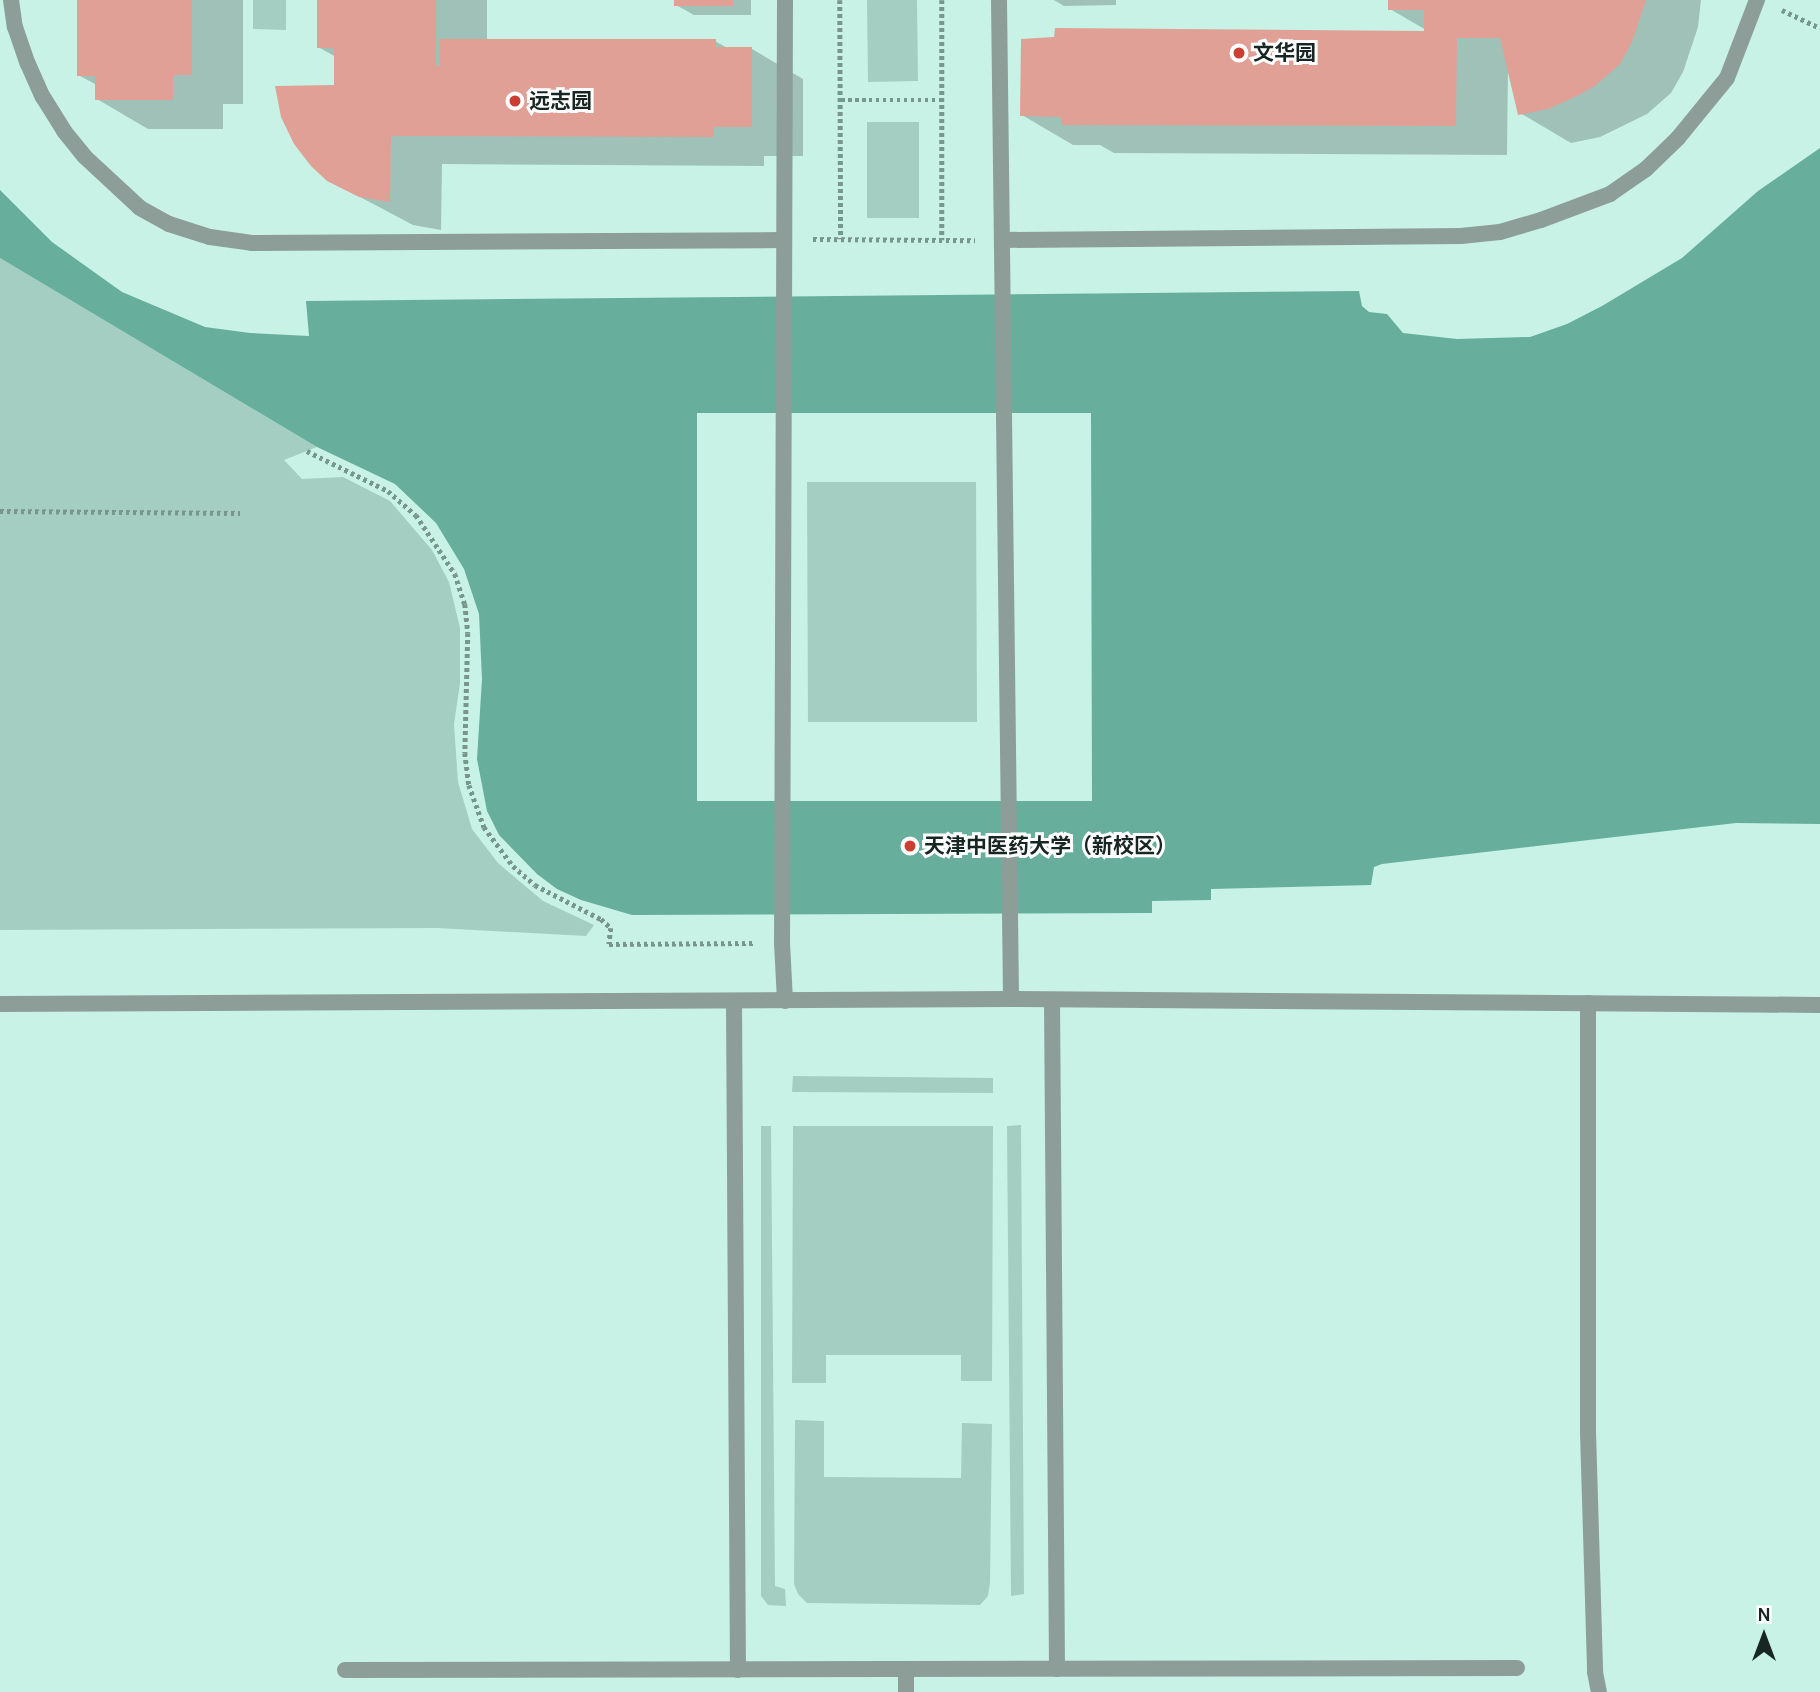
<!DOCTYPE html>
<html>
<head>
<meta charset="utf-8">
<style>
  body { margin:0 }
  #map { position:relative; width:1820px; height:1692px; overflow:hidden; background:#c8f2e5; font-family:Karla,"Noto Sans SC",sans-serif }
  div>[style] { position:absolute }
  .green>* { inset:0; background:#a4cec2 }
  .water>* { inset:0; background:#67af9c }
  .shadow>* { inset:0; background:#0003 }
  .building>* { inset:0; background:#e0a096 }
  .path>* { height:4.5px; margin-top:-2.25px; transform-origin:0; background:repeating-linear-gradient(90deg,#78968d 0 3.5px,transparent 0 7px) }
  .service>* { height:16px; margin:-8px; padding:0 8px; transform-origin:8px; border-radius:8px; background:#8d9e99 }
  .dots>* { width:19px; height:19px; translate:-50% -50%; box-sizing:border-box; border:4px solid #fff; border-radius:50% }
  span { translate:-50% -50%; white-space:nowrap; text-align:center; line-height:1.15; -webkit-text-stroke:6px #fff; paint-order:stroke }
  .poi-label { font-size:21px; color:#172622; font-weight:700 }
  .left { translate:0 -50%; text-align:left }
  .north { position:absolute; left:1729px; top:1601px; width:70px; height:70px; -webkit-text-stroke:5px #fff; paint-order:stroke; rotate:0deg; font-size:19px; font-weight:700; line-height:28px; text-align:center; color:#172622 }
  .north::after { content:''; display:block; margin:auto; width:24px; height:32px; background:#172622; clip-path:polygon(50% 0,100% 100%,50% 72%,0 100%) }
</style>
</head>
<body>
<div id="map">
  <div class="green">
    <div style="clip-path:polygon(253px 0,286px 0,286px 30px,253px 29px)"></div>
    <div style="clip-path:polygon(867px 0,917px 0,918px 81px,868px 82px)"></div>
    <div style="clip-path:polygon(867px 122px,919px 122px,919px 218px,867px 218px)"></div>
    <div style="clip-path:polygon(0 258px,317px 447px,284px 460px,302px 479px,343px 477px,390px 501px,432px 550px,449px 582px,460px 628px,460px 683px,454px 724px,458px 782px,472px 829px,498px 863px,543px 901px,594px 925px,586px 936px,437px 928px,0 930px)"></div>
    <div style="clip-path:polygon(807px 482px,976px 482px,977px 722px,808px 722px)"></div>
    <div style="clip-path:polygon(793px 1076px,993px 1078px,993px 1093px,792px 1092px)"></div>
    <div style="clip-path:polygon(1021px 1125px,1024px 1594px,1011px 1596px,1007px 1126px)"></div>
    <div style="clip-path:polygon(761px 1126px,771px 1126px,775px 1586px,785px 1589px,786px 1606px,768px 1605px,761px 1596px)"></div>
    <div style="clip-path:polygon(793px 1126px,993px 1126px,992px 1381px,961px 1381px,961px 1355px,826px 1355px,826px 1383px,792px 1383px)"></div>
    <div style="clip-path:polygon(795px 1420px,824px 1421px,824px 1477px,961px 1478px,962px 1423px,992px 1424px,990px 1582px,988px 1596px,980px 1605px,807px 1603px,798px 1594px,794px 1584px)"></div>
  </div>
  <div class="water">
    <div style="clip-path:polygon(evenodd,1820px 148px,1820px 824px,1736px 823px,1382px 864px,1374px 867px,1371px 885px,1211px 889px,1211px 900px,1152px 901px,1152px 913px,632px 915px,581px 900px,557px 889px,537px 874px,499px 835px,487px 811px,477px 759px,482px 679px,479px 614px,464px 569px,436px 523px,395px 484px,317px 447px,0 258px,0 190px,52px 242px,122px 292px,205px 327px,250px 333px,309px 336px,306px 301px,1359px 291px,1362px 306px,1369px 312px,1387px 314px,1403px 333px,1457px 339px,1530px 337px,1567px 324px,1602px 306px,1682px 258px,1758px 191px,1820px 148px,697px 413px,1091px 413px,1092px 801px,697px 801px,697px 413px)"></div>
  </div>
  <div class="shadow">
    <div style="clip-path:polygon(78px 0,243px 0,243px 104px,223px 104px,223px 129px,148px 129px,97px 99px,97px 85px,78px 75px)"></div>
    <div style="clip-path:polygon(318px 0,487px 0,487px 41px,715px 41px,729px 49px,752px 49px,803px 79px,803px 156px,764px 156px,764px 166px,442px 164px,441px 230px,413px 225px,328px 180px,336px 57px,318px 47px)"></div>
    <div style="clip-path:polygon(676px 0,751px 0,751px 15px,694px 15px,676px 5px)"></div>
    <div style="clip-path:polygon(1054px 0,1116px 0,1116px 5px,1064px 6px)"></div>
    <div style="clip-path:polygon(1390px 0,1701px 0,1698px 27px,1683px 72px,1671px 93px,1647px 114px,1600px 137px,1571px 143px,1520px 113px,1508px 69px,1507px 155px,1114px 153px,1100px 145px,1073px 145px,1022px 115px,1426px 33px,1426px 30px,1390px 9px)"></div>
  </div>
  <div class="building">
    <div style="clip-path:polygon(77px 0,192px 0,192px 75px,173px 75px,173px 100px,95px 100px,95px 76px,77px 76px)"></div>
    <div style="clip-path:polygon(317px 0,436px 0,436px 66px,440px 66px,439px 39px,716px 39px,716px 47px,752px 47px,752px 127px,714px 127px,714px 137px,391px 136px,390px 202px,359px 197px,327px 181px,311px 166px,294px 144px,281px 117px,275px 86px,334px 85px,334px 48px,317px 48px)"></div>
    <div style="clip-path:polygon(674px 0,733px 0,733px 6px,674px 6px)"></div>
    <div style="clip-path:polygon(1388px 0,1646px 0,1632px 42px,1620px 64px,1595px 86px,1577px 96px,1548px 109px,1518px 115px,1500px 38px,1457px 38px,1456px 126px,1061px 125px,1061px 117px,1020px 116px,1021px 39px,1054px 37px,1055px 28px,1424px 31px,1424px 10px,1388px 10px)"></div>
  </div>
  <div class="path">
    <div style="left:840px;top:0;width:239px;rotate:89.8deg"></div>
    <div style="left:942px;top:0;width:240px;rotate:90deg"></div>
    <div style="left:1782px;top:10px;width:42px;rotate:25.3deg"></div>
    <div style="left:841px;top:100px;width:101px"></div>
    <div style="left:813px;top:239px;width:162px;rotate:0.4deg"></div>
    <div style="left:307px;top:451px;width:90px;rotate:26.3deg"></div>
    <div style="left:388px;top:491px;width:37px;rotate:41deg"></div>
    <div style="left:416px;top:515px;width:71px;rotate:56.5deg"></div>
    <div style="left:455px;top:574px;width:32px;rotate:72deg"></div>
    <div style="left:465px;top:604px;width:29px;rotate:84deg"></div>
    <div style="left:468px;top:633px;width:120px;rotate:91.4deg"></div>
    <div style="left:465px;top:753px;width:32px;rotate:83deg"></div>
    <div style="left:469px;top:785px;width:45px;rotate:70.3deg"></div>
    <div style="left:484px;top:827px;width:49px;rotate:53.4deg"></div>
    <div style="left:513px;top:866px;width:29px;rotate:41deg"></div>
    <div style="left:535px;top:885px;width:74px;rotate:27.3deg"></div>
    <div style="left:601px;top:919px;width:13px;rotate:42deg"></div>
    <div style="left:611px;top:928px;width:16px;rotate:97deg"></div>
    <div style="left:609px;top:944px;width:146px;rotate:-0.4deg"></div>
    <div style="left:0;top:511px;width:240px;rotate:0.5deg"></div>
  </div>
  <div class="service">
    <div style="left:11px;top:0;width:27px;rotate:82deg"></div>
    <div style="left:15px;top:27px;width:39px;rotate:71deg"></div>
    <div style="left:28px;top:64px;width:36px;rotate:66deg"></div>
    <div style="left:43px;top:97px;width:40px;rotate:58deg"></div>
    <div style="left:64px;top:131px;width:32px;rotate:51deg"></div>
    <div style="left:84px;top:156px;width:76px;rotate:42.9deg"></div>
    <div style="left:140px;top:208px;width:33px;rotate:29deg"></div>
    <div style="left:169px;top:224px;width:43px;rotate:17.6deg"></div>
    <div style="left:210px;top:237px;width:42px;rotate:8.1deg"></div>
    <div style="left:252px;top:243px;width:532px;rotate:-0.32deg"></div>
    <div style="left:785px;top:0;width:943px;rotate:90.18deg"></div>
    <div style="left:782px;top:943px;width:58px;rotate:87deg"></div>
    <div style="left:999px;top:0;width:999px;rotate:89.31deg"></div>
    <div style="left:1002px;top:240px;width:459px;rotate:-0.5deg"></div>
    <div style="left:1461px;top:236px;width:39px;rotate:-6deg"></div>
    <div style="left:1500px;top:232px;width:43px;rotate:-16.3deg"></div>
    <div style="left:1541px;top:220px;width:74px;rotate:-20.6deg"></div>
    <div style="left:1610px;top:194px;width:44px;rotate:-34.8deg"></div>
    <div style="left:1646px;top:169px;width:45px;rotate:-44.1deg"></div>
    <div style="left:1678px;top:138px;width:77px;rotate:-50.8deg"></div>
    <div style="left:1727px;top:78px;width:84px;rotate:-69deg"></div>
    <div style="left:1052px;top:1000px;width:669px;rotate:89.57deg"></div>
    <div style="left:734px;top:1001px;width:669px;rotate:89.66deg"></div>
    <div style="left:1588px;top:1003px;width:429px;rotate:90deg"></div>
    <div style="left:1588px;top:1432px;width:240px;rotate:88.3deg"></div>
    <div style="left:1595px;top:1672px;width:20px;rotate:79deg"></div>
    <div style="left:0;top:1004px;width:1011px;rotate:-0.28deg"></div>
    <div style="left:1011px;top:999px;width:809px;rotate:0.42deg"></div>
    <div style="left:906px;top:1669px;width:23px;rotate:90deg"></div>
    <div style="left:345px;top:1670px;width:1172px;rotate:-0.1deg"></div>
  </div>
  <div class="dots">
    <div style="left:1239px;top:53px;background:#cb3e31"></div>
    <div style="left:515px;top:101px;background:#cb3e31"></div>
    <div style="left:910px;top:846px;background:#cb3e31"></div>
  </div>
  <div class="poi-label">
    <span class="left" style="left:1253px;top:53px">文华园</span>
    <span class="left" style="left:529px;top:101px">远志园</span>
    <span class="left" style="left:924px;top:846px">天津中医药大学（新校区）</span>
  </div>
  <div class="north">N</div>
</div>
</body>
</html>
